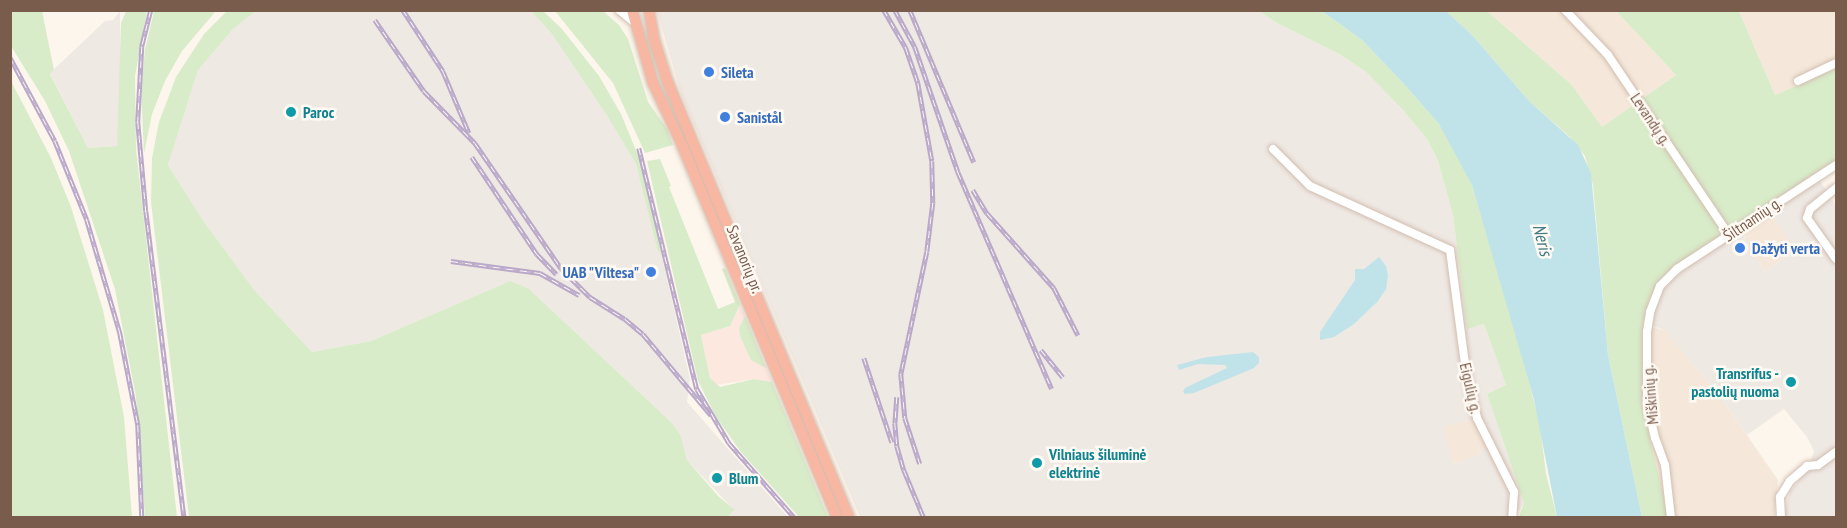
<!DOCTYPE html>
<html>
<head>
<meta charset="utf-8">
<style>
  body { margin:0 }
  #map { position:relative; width:1847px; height:528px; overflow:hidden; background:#fdf6ec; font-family:"PT Sans Narrow",sans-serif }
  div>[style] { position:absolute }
  .residential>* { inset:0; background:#f5e8da }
  .commercial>* { inset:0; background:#fde8e0 }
  .industrial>* { inset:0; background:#efe9e4 }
  .green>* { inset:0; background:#d8ecc9 }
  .water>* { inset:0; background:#bfe3e8 }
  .roads { filter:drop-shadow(0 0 2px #d1beb0) drop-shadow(0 0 2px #d1beb0) }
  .minor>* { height:8px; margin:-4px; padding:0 4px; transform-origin:4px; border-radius:4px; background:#fff }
  .highway>* { height:10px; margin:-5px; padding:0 5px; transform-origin:5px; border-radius:5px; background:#f7b7a3 }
  .rail>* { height:4.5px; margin-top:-2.25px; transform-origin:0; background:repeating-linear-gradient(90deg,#fffaf3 0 7px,#b9a8c9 0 14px); box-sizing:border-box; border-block:2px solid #b9a8c9 }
  .dots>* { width:16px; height:16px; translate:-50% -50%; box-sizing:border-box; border:3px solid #fffaf3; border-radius:50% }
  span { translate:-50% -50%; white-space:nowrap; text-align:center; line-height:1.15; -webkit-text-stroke:5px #fffaf3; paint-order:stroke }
  .shop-label { font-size:16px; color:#366cbe; font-weight:700 }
  .left { translate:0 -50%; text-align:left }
  .right { translate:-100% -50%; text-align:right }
  .culture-label { font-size:16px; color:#0d838f; font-weight:700 }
  .street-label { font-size:16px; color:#7a5c4d }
  .water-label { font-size:18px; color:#437c86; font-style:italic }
  .frame { position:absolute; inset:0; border:12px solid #7a5c4d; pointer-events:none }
</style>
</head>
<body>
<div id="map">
  <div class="residential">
    <div style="clip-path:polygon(1487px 11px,1616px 11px,1676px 75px,1602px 127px,1572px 85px)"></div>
    <div style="clip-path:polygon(1739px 11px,1836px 11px,1836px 68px,1775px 95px)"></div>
    <div style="clip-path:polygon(1770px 211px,1796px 249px,1765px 272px,1741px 231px)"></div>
    <div style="clip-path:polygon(1643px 324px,1666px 331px,1724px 402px,1778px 480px,1774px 517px,1669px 517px,1642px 407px)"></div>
    <div style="clip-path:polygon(1468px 421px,1474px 422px,1485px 445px,1479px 455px,1454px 464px,1442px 425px)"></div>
  </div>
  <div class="commercial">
    <div style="clip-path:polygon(740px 304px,772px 382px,754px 379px,716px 385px,710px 378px,701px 335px,730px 326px)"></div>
  </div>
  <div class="industrial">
    <div style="clip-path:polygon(120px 11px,120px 100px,117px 146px,88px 148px,50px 73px,105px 21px,113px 20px)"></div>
    <div style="clip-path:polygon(256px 11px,531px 11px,551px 33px,606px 114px,636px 164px,657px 249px,662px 257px,690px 379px,687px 402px,788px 517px,726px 517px,735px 511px,687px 460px,681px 436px,672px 423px,528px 288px,510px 281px,371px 341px,312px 352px,255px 291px,202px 219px,168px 165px,198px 70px,233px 29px)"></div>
    <div style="clip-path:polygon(evenodd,657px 11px,1259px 11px,1277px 23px,1341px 55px,1366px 72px,1404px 111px,1427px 139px,1438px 161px,1453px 215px,1467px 328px,1484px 324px,1506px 385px,1487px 394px,1524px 503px,1520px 510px,1504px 518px,860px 517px,681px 93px,657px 11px,1468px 421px,1474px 422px,1485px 445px,1479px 455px,1454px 464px,1443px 426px,1468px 421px)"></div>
    <div style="clip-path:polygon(1819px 179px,1836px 206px,1836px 517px,1786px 517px,1784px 512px,1790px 492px,1808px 469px,1814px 451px,1807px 437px,1784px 409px,1747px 435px,1724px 402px,1666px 331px,1651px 325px,1659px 295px,1664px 286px,1683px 270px,1741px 231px,1765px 272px,1795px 250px,1770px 211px)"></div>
  </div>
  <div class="green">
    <div style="clip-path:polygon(11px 10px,42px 11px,54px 70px,50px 74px,88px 148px,117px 146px,121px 23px,126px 11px,147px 11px,135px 76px,136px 149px,177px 517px,145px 517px,136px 397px,115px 289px,69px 151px,45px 101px,11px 46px)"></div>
    <div style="clip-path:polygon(154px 11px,216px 11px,182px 51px,165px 81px,152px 114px,144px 154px,141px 89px,145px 50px)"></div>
    <div style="clip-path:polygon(227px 11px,256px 11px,233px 29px,198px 70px,168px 165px,202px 219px,255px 291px,312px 352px,371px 341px,510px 281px,528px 288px,672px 423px,681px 436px,687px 460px,718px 496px,735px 510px,726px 518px,189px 517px,151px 202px,152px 158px,159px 122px,176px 77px,204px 34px)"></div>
    <div style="clip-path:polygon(531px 11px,543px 11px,562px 29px,599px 76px,621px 114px,644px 170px,662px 257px,657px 249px,636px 164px,606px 114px,551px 33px)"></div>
    <div style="clip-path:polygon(555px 11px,603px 11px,619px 25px,628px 39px,648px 102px,667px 129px,673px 145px,645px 153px,613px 83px)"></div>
    <div style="clip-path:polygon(1259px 11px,1322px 11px,1362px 40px,1403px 83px,1439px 124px,1452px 144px,1472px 185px,1519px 343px,1540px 426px,1546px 474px,1557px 517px,1519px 517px,1524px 503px,1487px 394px,1506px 385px,1484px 324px,1467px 329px,1453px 215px,1438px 161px,1427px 139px,1404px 111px,1366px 72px,1341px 55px,1277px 23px)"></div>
    <div style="clip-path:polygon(1446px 11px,1487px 11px,1572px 85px,1602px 127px,1676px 75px,1616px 11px,1739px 11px,1775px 95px,1836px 68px,1836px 160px,1692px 255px,1655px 289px,1649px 302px,1643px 324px,1642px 407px,1669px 517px,1642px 517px,1608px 355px,1593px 185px,1585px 156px,1570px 137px,1529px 101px,1472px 35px)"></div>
    <div style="clip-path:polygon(11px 81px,51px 158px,71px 207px,103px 310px,124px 417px,132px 517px,11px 517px)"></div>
    <div style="clip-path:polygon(660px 159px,671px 186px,669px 187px,718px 309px,735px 302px,722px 269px,725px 268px,740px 304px,730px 326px,701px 335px,710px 378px,720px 387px,754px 379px,772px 382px,828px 517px,799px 517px,741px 452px,716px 417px,698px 381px,647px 161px)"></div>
    <div style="clip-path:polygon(745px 316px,766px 368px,751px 360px,740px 336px,739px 328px)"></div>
  </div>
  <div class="water">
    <div style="clip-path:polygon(1322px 11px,1446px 11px,1472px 35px,1529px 101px,1578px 145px,1591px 173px,1608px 355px,1642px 517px,1557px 517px,1534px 400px,1472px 185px,1439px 124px,1403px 83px,1362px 40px)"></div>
    <div style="clip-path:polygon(1379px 257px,1386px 266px,1388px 275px,1386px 289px,1378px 301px,1354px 324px,1334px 337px,1320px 340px,1320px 332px,1355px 280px,1355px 269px,1364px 269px)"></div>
    <div style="clip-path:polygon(1253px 352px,1259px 357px,1259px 363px,1254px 368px,1194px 393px,1185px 394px,1183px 392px,1185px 388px,1227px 368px,1225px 365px,1198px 364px,1179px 370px,1177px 365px,1207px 357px)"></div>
  </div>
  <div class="roads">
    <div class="minor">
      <div style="left:619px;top:10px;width:19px;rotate:39deg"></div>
      <div style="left:1565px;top:10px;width:62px;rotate:46.3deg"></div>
      <div style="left:1608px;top:55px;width:217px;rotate:56.1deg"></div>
      <div style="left:1798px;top:81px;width:42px;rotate:-25.3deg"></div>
      <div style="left:1273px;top:149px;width:52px;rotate:45deg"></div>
      <div style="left:1310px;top:186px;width:154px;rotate:24.6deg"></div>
      <div style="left:1450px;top:250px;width:122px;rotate:82.5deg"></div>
      <div style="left:1466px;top:371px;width:48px;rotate:76.8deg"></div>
      <div style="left:1477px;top:418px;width:83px;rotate:63.4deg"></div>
      <div style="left:1514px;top:492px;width:26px;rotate:94deg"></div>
      <div style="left:1836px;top:188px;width:33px;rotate:141deg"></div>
      <div style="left:1810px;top:209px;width:9px;rotate:108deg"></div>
      <div style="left:1807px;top:218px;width:50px;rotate:54.7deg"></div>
      <div style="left:1671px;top:518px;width:53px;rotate:-96.5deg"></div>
      <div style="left:1665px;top:465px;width:29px;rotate:-110deg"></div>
      <div style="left:1655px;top:438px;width:37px;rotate:-103deg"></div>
      <div style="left:1647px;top:402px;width:70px;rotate:-90deg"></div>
      <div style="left:1647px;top:332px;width:20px;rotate:-81deg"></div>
      <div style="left:1650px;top:312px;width:28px;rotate:-69deg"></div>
      <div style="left:1660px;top:286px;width:24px;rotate:-45deg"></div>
      <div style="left:1677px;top:269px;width:190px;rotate:-33.2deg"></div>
      <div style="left:1781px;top:518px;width:21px;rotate:-93deg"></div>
      <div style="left:1780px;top:497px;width:19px;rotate:-58deg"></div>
      <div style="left:1790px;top:481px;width:23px;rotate:-41deg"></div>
      <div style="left:1807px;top:466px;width:11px;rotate:-5deg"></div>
      <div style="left:1818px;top:465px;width:22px;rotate:-36deg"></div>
    </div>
    <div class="highway">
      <div style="left:632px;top:10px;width:76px;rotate:74deg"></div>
      <div style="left:653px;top:83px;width:68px;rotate:64.9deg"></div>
      <div style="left:682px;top:145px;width:404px;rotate:67.4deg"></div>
      <div style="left:649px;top:10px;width:29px;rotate:80deg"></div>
      <div style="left:654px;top:39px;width:43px;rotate:72.4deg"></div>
      <div style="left:667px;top:80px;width:474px;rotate:67.4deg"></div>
    </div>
  </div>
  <div class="rail">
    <div style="left:151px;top:10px;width:38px;rotate:104deg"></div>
    <div style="left:142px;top:47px;width:75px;rotate:93.1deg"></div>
    <div style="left:138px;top:122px;width:89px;rotate:84.9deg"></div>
    <div style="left:146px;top:211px;width:309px;rotate:82.9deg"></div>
    <div style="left:403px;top:10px;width:73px;rotate:56.7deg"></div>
    <div style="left:443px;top:71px;width:67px;rotate:67.2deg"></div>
    <div style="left:884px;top:10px;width:44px;rotate:59.9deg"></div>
    <div style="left:906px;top:48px;width:37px;rotate:71deg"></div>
    <div style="left:918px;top:83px;width:79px;rotate:79.8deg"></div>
    <div style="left:932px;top:161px;width:42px;rotate:88.6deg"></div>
    <div style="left:933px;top:203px;width:49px;rotate:97deg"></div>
    <div style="left:927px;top:252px;width:125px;rotate:102deg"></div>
    <div style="left:901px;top:374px;width:44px;rotate:84.8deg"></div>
    <div style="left:905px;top:418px;width:48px;rotate:71.9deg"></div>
    <div style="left:895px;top:10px;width:42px;rotate:61.6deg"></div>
    <div style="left:915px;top:47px;width:132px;rotate:71deg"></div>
    <div style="left:958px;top:172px;width:236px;rotate:66.6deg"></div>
    <div style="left:910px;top:10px;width:165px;rotate:67.2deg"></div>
    <div style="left:375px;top:20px;width:86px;rotate:55.4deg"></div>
    <div style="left:424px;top:91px;width:73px;rotate:45.6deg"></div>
    <div style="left:475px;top:143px;width:152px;rotate:55.5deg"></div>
    <div style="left:561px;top:268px;width:41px;rotate:45deg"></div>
    <div style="left:590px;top:297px;width:41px;rotate:32.2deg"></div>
    <div style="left:625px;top:319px;width:23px;rotate:40deg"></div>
    <div style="left:643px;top:334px;width:106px;rotate:50deg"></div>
    <div style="left:10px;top:57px;width:95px;rotate:61.8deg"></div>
    <div style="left:55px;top:141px;width:85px;rotate:67.9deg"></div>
    <div style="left:87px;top:220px;width:118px;rotate:73.7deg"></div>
    <div style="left:120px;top:333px;width:94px;rotate:78.9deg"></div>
    <div style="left:138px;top:425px;width:93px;rotate:87.5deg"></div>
    <div style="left:639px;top:148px;width:248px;rotate:76.5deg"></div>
    <div style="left:697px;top:389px;width:63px;rotate:59.3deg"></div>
    <div style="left:729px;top:443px;width:100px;rotate:48.7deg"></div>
    <div style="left:472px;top:157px;width:117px;rotate:56.2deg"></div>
    <div style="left:537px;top:254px;width:28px;rotate:46deg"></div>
    <div style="left:973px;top:190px;width:27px;rotate:59deg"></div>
    <div style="left:987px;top:213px;width:101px;rotate:48.2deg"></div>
    <div style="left:1054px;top:288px;width:53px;rotate:62.9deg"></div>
    <div style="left:451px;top:261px;width:90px;rotate:7.7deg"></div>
    <div style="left:540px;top:273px;width:45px;rotate:29.4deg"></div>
    <div style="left:1041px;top:350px;width:35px;rotate:51deg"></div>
    <div style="left:864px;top:358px;width:89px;rotate:71.6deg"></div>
    <div style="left:897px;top:397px;width:26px;rotate:94deg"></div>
    <div style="left:895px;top:423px;width:23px;rotate:85deg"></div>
    <div style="left:897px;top:446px;width:25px;rotate:74deg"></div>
    <div style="left:904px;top:470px;width:52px;rotate:67.4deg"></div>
  </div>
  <div class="dots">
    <div style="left:709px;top:72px;background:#3f7fe0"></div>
    <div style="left:291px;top:112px;background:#0f9aa8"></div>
    <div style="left:725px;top:117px;background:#3f7fe0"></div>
    <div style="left:1740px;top:248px;background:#3f7fe0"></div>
    <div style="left:651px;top:272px;background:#3f7fe0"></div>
    <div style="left:1791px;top:382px;background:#0f9aa8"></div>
    <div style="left:1037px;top:463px;background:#0f9aa8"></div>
    <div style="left:717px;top:478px;background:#0f9aa8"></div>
  </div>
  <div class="shop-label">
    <span class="left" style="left:721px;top:72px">Sileta</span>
    <span class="left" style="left:737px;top:117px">Sanistål</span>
    <span class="left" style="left:1752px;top:248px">Dažyti verta</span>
    <span class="right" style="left:639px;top:272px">UAB "Viltesa"</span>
  </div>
  <div class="culture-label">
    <span class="left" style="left:303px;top:112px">Paroc</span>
    <span class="right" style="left:1779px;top:382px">Transrifus -<br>pastolių nuoma</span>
    <span class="left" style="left:1049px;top:463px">Vilniaus šiluminė<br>elektrinė</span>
    <span class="left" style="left:729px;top:478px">Blum</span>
  </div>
  <div class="street-label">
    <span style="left:1651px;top:119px;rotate:56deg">Levandų g.</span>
    <span style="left:1752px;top:219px;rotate:-34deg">Šiltnamių g.</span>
    <span style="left:745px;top:259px;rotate:68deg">Savanorių pr.</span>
    <span style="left:1471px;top:388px;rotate:77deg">Eigulių g.</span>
    <span style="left:1650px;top:395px;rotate:-95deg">Miškinių g.</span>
  </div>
  <div class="water-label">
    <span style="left:1542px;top:240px;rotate:75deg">Neris</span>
  </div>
  <div class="frame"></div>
</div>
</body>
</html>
